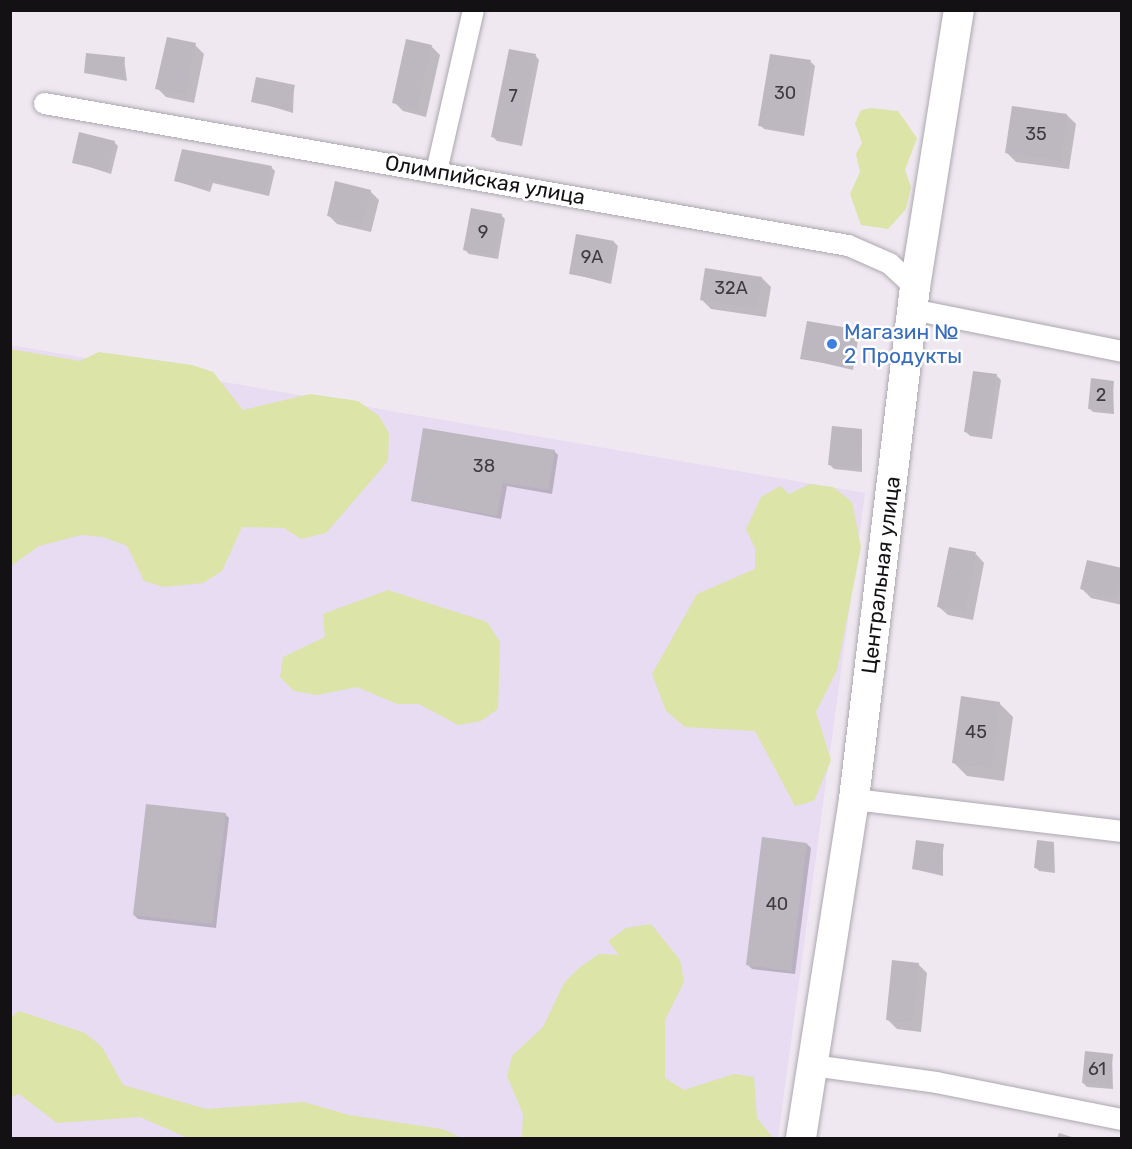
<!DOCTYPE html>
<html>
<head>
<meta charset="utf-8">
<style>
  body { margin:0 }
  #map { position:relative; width:1132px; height:1149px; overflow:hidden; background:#efe8f1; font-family:Rubik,sans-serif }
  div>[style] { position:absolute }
  .industrial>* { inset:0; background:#e7dcf1 }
  .green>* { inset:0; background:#dce4a8 }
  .shadow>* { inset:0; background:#0003 }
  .building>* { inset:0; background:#bdb7c0 }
  .roads { filter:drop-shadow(0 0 2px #ada7af) drop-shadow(0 0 2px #ada7af) }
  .street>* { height:21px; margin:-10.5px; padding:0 10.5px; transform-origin:10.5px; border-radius:10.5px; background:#fff }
  .secondary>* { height:30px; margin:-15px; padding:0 15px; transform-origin:15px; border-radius:15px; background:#fff }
  .dots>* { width:16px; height:16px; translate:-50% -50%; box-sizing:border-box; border:3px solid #fff; border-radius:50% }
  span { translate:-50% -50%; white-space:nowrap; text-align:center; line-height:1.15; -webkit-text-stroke:5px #fff; paint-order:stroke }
  .number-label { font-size:18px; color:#3e3a3f }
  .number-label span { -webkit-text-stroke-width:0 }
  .street-label { font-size:21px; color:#141114 }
  .shop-label { font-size:21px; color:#366cbe }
  .left { translate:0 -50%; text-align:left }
  .frame { position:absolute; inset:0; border:12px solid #141114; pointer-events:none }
</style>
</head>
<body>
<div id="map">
  <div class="industrial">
    <div style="clip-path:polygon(10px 345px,865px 493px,778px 1138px,11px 1138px)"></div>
  </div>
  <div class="green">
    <div style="clip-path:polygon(871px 108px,898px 111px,917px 138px,905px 170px,911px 187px,906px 209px,888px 229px,861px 225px,850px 194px,860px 172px,856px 154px,862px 143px,855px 123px,861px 110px)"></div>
    <div style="clip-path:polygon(10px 349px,80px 361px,99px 352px,192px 365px,213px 372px,243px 410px,310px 394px,358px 401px,379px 416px,389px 433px,388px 461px,326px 533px,301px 539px,284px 528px,242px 527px,222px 571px,203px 583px,164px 587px,144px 581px,127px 546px,103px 537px,81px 535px,39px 546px,11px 566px)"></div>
    <div style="clip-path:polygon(810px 484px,833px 487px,852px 502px,861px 547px,837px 670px,816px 712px,831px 760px,814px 801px,795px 806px,755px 731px,685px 727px,666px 711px,652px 674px,697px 594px,755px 569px,755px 548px,746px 529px,761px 497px,780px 486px,789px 494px)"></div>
    <div style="clip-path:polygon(388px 590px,487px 622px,500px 642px,498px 709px,481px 721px,458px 725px,419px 704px,397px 704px,357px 687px,317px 695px,294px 691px,280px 677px,283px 657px,325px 637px,323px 614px)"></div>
    <div style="clip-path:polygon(651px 924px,680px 960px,684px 982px,665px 1020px,665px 1078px,684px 1090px,734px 1074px,754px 1077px,757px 1118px,773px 1138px,522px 1138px,523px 1114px,507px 1076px,512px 1056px,543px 1027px,564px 983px,580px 967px,599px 954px,619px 955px,608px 941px,626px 928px)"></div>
    <div style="clip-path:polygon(19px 1011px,85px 1033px,102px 1047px,123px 1085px,206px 1109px,304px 1102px,349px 1115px,442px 1129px,462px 1138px,188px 1138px,140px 1117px,57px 1123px,19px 1094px,11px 1097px,11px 1017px)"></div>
  </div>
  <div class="shadow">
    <div style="clip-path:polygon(195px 45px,204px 54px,194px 103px,166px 97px,157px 88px)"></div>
    <div style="clip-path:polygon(431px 46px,440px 55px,426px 117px,403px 111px,394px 102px)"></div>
    <div style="clip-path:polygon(535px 55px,539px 60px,522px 146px,497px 141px,493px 137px)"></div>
    <div style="clip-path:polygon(124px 59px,127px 81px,85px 73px)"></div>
    <div style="clip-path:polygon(811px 62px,815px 66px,804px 136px,764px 129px,760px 125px)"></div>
    <div style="clip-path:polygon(294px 86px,293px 113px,253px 101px)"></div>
    <div style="clip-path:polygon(1067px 115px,1076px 124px,1069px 169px,1016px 162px,1007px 153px)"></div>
    <div style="clip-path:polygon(114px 142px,118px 146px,111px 174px,74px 162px)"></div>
    <div style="clip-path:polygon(271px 167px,275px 171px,269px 196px,213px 183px,210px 192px,176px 181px)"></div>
    <div style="clip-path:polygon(370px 191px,379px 200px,371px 232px,337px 224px,328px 215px)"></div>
    <div style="clip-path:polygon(501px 215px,505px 219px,498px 259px,469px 254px,465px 250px)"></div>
    <div style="clip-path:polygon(614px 242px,618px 246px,611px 284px,570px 273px)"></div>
    <div style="clip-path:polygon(762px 278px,771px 287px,766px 317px,711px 309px,702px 300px)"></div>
    <div style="clip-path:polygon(855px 330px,859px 334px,853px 370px,802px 358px)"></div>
    <div style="clip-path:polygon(997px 376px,1001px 380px,992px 439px,970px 436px,966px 432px)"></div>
    <div style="clip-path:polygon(1113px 382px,1114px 414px,1093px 412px,1089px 408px)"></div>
    <div style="clip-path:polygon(862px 430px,862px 472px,834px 469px,830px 465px)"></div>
    <div style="clip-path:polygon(554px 451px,558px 455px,552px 494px,507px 486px,501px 519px,412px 501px)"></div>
    <div style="clip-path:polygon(976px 554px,984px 563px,973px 620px,948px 615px,939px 607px)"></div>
    <div style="clip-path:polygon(1122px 570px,1122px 605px,1091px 598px,1082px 589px)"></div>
    <div style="clip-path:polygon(999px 703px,1013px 717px,1004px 781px,967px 776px,953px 762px)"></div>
    <div style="clip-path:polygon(225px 814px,229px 818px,216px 928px,138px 919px,134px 915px)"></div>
    <div style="clip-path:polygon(807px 844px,811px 848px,795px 974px,752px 969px,748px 965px)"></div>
    <div style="clip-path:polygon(1054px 844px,1055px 873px,1039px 871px,1035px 867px)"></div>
    <div style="clip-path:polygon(943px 845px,943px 876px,913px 869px)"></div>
    <div style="clip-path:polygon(918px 964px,927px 973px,921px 1032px,897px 1029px,888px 1020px)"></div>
    <div style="clip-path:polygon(1112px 1056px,1113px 1089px,1087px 1087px,1083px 1083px)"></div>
    <div style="clip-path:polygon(1059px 1133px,1075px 1138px,1057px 1138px)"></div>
  </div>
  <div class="building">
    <div style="clip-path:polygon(167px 37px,196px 43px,185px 95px,155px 89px)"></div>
    <div style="clip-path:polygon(406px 39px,432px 45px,417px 109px,392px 103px)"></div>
    <div style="clip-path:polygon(509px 49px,536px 54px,518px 142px,491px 137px)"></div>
    <div style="clip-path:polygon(86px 53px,125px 57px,123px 77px,84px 73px)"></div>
    <div style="clip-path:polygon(770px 54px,811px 60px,800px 132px,758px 126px)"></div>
    <div style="clip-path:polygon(256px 77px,295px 85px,289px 110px,251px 102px)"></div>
    <div style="clip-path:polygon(1012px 106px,1067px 114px,1061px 161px,1005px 153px)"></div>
    <div style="clip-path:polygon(79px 132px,115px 141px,107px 171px,72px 163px)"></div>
    <div style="clip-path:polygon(182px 149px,272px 166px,265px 193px,209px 180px,207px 189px,174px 181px)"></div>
    <div style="clip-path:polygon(335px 181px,371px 190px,362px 224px,327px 216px)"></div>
    <div style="clip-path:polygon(471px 208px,502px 214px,494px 256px,463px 250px)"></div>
    <div style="clip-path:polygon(576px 234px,614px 241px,607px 281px,569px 274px)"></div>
    <div style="clip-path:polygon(705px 268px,762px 277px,757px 309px,700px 300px)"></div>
    <div style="clip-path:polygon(807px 321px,855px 329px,849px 367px,800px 359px)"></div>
    <div style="clip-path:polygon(973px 371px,997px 374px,988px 436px,964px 432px)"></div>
    <div style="clip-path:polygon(1091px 378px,1114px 381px,1111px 411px,1088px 409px)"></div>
    <div style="clip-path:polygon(832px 426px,862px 429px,859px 468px,828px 465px)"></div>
    <div style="clip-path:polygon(423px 428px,555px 450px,548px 490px,503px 483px,497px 516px,411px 501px)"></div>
    <div style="clip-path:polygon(949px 547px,976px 552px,965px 612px,937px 607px)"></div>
    <div style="clip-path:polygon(1087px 560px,1122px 568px,1117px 598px,1080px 589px)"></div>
    <div style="clip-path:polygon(961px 696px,1000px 702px,991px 768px,952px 763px)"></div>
    <div style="clip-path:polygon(146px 804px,226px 813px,212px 924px,133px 915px)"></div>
    <div style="clip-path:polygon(762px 837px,807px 843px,791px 971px,746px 965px)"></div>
    <div style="clip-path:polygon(916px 840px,944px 844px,940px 873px,912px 869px)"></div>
    <div style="clip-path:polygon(1037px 840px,1054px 842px,1051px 870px,1034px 868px)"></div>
    <div style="clip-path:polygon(892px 960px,919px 963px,912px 1023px,886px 1020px)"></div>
    <div style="clip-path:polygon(1085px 1051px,1113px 1054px,1110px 1086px,1082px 1083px)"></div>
  </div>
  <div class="roads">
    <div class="street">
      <div style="left:44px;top:103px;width:816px;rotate:10.02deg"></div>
      <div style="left:848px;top:245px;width:45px;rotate:23.7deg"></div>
      <div style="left:889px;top:263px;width:35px;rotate:43deg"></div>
      <div style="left:436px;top:171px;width:165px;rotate:-77.1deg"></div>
      <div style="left:912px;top:309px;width:214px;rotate:11.3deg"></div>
      <div style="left:854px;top:799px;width:270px;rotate:6.8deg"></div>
      <div style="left:812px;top:1065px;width:125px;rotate:7.8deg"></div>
      <div style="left:936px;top:1082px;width:190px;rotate:11.3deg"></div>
    </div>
    <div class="secondary">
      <div style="left:801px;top:1138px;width:343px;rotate:-81.1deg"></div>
      <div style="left:854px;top:799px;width:516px;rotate:-83.21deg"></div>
      <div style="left:915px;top:287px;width:280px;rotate:-81deg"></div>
    </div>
  </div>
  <div class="dots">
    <div style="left:832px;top:344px;background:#3f7fe0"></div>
  </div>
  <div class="number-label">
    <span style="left:785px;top:93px">30</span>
    <span style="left:513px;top:96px">7</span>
    <span style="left:1036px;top:134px">35</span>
    <span style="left:483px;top:232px">9</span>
    <span style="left:592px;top:257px">9А</span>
    <span style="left:731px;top:288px">32А</span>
    <span style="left:1101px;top:395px">2</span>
    <span style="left:484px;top:466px">38</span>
    <span style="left:976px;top:732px">45</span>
    <span style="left:777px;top:904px">40</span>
    <span style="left:1097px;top:1069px">61</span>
  </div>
  <div class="street-label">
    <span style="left:485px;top:180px;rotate:10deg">Олимпийская улица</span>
    <span style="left:881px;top:575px;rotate:-83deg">Центральная улица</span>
  </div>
  <div class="shop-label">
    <span class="left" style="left:844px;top:344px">Магазин №<br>2 Продукты</span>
  </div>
  <div class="frame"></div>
</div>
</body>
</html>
